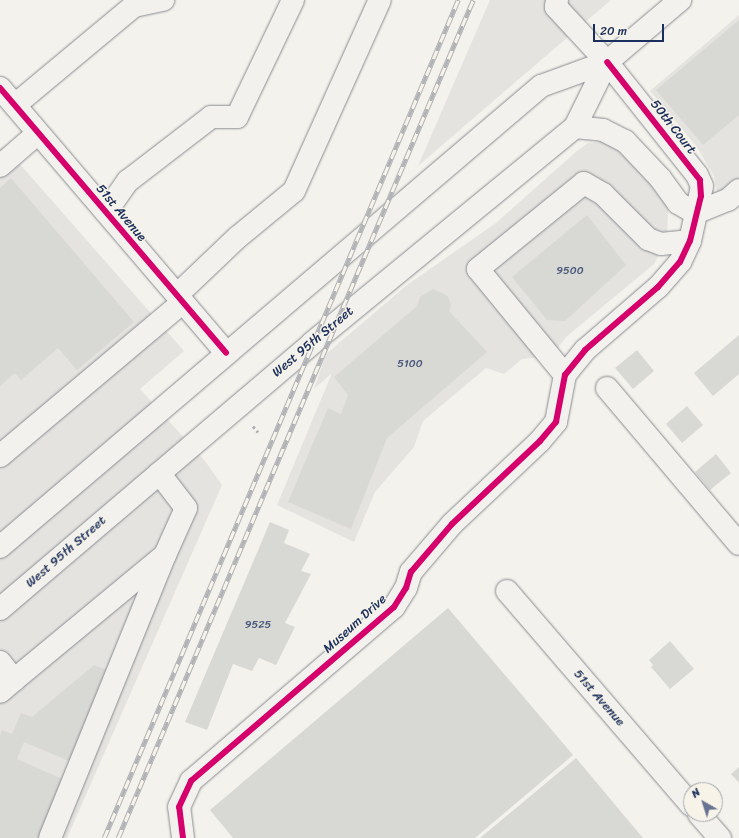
<!DOCTYPE html>
<html>
<head>
<meta charset="utf-8">
<style>
  body { margin:0 }
  #map { position:relative; width:739px; height:838px; overflow:hidden; background:#f4f2ec; font-family:Sriracha,sans-serif }
  div>[style] { position:absolute }
  .built>* { inset:0; background:#e4e3df }
  .building>* { inset:0; background:#d8d8d5 }
  .path>* { height:2.5px; margin-top:-1.25px; transform-origin:0; background:repeating-linear-gradient(90deg,#b1b2b5 0 3px,transparent 0 6px) }
  .roads { filter:drop-shadow(0 0 1px #898c92) drop-shadow(0 0 1px #898c92) }
  .minor>* { height:22px; margin:-11px; padding:0 11px; transform-origin:11px; border-radius:11px; background:#f2f1ed }
  .major>* { height:22px; margin:-11px; padding:0 11px; transform-origin:11px; border-radius:11px; background:#f2f1ed }
  .rail>* { height:4.5px; margin-top:-2.25px; transform-origin:0; background:repeating-linear-gradient(90deg,#f7f3e8 0 9px,#b1b2b5 0 18px); box-sizing:border-box; border-block:1px solid #b1b2b5 }
  .cycleway>* { height:6px; margin:-3px; padding:0 3px; transform-origin:3px; border-radius:3px; background:#d6006c }
  span { translate:-50% -50%; white-space:nowrap; text-align:center; line-height:1.15; -webkit-text-stroke:3px #f7f3e8; paint-order:stroke }
  .number-label { font-size:11px; color:#4a597c }
  .number-label span { -webkit-text-stroke-width:0 }
  .street-label { font-size:13px; color:#1b2f5e }
  .north { position:absolute; left:683px; top:782px; width:40px; height:40px; box-sizing:border-box; background:#f7f3e8; border:1px solid #9fa5b1; border-radius:50%; rotate:321deg; font-size:11px; font-weight:700; line-height:16px; text-align:center; color:#1b2f5e }
  .north::after { content:''; display:block; margin:auto; width:14px; height:18px; background:#677390; clip-path:polygon(50% 0,100% 100%,50% 72%,0 100%) }
  .scale { position:absolute; left:593px; top:24px; width:71px; height:18px; box-sizing:border-box; border:2px solid #1b2f5e; border-top:0; padding-left:5px; font-size:12px; line-height:14px; white-space:nowrap; color:#1b2f5e; -webkit-text-stroke:3px #f7f3e8; paint-order:stroke }
</style>
</head>
<body>
<div id="map">
  <div class="built">
    <div style="clip-path:polygon(490px 0,611px 0,418px 166px)"></div>
    <div style="clip-path:polygon(739px 15px,739px 187px,719px 203px,714px 176px,697px 147px,650px 91px)"></div>
    <div style="clip-path:polygon(609px 141px,658px 185px,668px 209px,667px 239px,654px 264px,566px 337px,552px 356px,522px 359px,504px 374px,486px 368px,423px 421px,414px 447px,375px 492px,354px 542px,277px 505px,332px 373px,314px 389px,326px 354px,407px 285px,496px 223px,577px 151px,588px 143px)"></div>
    <div style="clip-path:polygon(4px 146px,184px 351px,140px 389px,205px 461px,222px 485px,67px 838px,0 838px,0 149px)"></div>
  </div>
  <div class="building">
    <div style="clip-path:polygon(739px 20px,739px 115px,703px 145px,656px 90px)"></div>
    <div style="clip-path:polygon(11px 178px,134px 322px,77px 370px,58px 348px,21px 380px,15px 373px,0 386px,0 188px)"></div>
    <div style="clip-path:polygon(587px 215px,626px 265px,565px 321px,547px 320px,512px 277px)"></div>
    <div style="clip-path:polygon(433px 289px,448px 296px,451px 305px,449px 311px,487px 352px,387px 438px,351px 529px,288px 502px,328px 408px,341px 414px,348px 395px,334px 377px,417px 306px,420px 297px)"></div>
    <div style="clip-path:polygon(739px 335px,739px 374px,713px 396px,694px 373px)"></div>
    <div style="clip-path:polygon(637px 350px,654px 371px,633px 389px,615px 368px)"></div>
    <div style="clip-path:polygon(687px 406px,703px 425px,682px 443px,666px 424px)"></div>
    <div style="clip-path:polygon(716px 454px,731px 473px,710px 490px,695px 472px)"></div>
    <div style="clip-path:polygon(270px 522px,289px 530px,284px 543px,310px 554px,301px 571px,311px 574px,285px 623px,295px 627px,276px 665px,259px 658px,252px 671px,233px 664px,207px 730px,185px 722px)"></div>
    <div style="clip-path:polygon(448px 608px,573px 755px,475px 838px,233px 838px,210px 810px)"></div>
    <div style="clip-path:polygon(670px 641px,694px 669px,670px 689px,651px 667px,653px 665px,649px 660px)"></div>
    <div style="clip-path:polygon(94px 665px,114px 673px,76px 764px,24px 742px,17px 759px,69px 782px,45px 838px,0 838px,0 735px,2px 730px,12px 734px,21px 713px,32px 717px)"></div>
    <div style="clip-path:polygon(576px 758px,643px 838px,480px 838px)"></div>
    <div style="clip-path:polygon(739px 767px,739px 783px,731px 774px)"></div>
  </div>
  <div class="path">
    <div style="left:253px;top:426px;width:8px;rotate:50deg"></div>
  </div>
  <div class="roads">
    <div class="minor">
      <div style="left:557px;top:0;width:7px;rotate:98deg"></div>
      <div style="left:556px;top:7px;width:75px;rotate:47.2deg"></div>
      <div style="left:607px;top:62px;width:144px;rotate:51.5deg"></div>
      <div style="left:697px;top:175px;width:12px;rotate:66deg"></div>
      <div style="left:702px;top:186px;width:56px;rotate:102.3deg"></div>
      <div style="left:690px;top:241px;width:23px;rotate:115deg"></div>
      <div style="left:680px;top:262px;width:33px;rotate:131deg"></div>
      <div style="left:658px;top:287px;width:96px;rotate:139.2deg"></div>
      <div style="left:585px;top:350px;width:32px;rotate:129deg"></div>
      <div style="left:0;top:88px;width:348px;rotate:49.5deg"></div>
      <div style="left:15px;top:105px;width:155px;rotate:-39.8deg"></div>
      <div style="left:134px;top:6px;width:30px;rotate:-12deg"></div>
      <div style="left:575px;top:127px;width:28px;rotate:6deg"></div>
      <div style="left:603px;top:130px;width:25px;rotate:27deg"></div>
      <div style="left:625px;top:141px;width:51px;rotate:46.6deg"></div>
      <div style="left:660px;top:178px;width:31px;rotate:54deg"></div>
      <div style="left:678px;top:203px;width:20px;rotate:30deg"></div>
      <div style="left:0;top:166px;width:50px;rotate:-41deg"></div>
      <div style="left:106px;top:212px;width:38px;rotate:-55deg"></div>
      <div style="left:128px;top:181px;width:105px;rotate:-37.6deg"></div>
      <div style="left:211px;top:117px;width:26px"></div>
      <div style="left:237px;top:117px;width:130px;rotate:-64.4deg"></div>
      <div style="left:695px;top:213px;width:35px;rotate:-22deg"></div>
      <div style="left:728px;top:200px;width:15px;rotate:-42deg"></div>
      <div style="left:177px;top:295px;width:84px;rotate:-43.6deg"></div>
      <div style="left:238px;top:237px;width:72px;rotate:-39.4deg"></div>
      <div style="left:294px;top:191px;width:209px;rotate:-65.8deg"></div>
      <div style="left:565px;top:375px;width:137px;rotate:-129.4deg"></div>
      <div style="left:478px;top:269px;width:136px;rotate:-39.1deg"></div>
      <div style="left:584px;top:183px;width:22px;rotate:30deg"></div>
      <div style="left:603px;top:194px;width:64px;rotate:45deg"></div>
      <div style="left:648px;top:239px;width:14px;rotate:21deg"></div>
      <div style="left:661px;top:244px;width:29px;rotate:-6deg"></div>
      <div style="left:607px;top:388px;width:204px;rotate:49.8deg"></div>
      <div style="left:0;top:456px;width:239px;rotate:-40.1deg"></div>
      <div style="left:507px;top:591px;width:282px;rotate:49.3deg"></div>
      <div style="left:0;top:662px;width:23px;rotate:52deg"></div>
      <div style="left:14px;top:680px;width:18px;rotate:139deg"></div>
      <div style="left:14px;top:680px;width:196px;rotate:-39.6deg"></div>
      <div style="left:165px;top:555px;width:51px;rotate:-65.9deg"></div>
      <div style="left:186px;top:508px;width:44px;rotate:-127.6deg"></div>
      <div style="left:699px;top:814px;width:32px;rotate:49deg"></div>
      <div style="left:50px;top:838px;width:305px;rotate:-67.9deg"></div>
      <div style="left:183px;top:838px;width:31px;rotate:-97deg"></div>
      <div style="left:179px;top:807px;width:29px;rotate:-65deg"></div>
      <div style="left:191px;top:781px;width:267px;rotate:-40.6deg"></div>
      <div style="left:394px;top:607px;width:22px;rotate:-58deg"></div>
      <div style="left:406px;top:588px;width:17px;rotate:-73deg"></div>
      <div style="left:411px;top:572px;width:63px;rotate:-49.5deg"></div>
      <div style="left:452px;top:524px;width:121px;rotate:-43.3deg"></div>
      <div style="left:540px;top:441px;width:25px;rotate:-50deg"></div>
      <div style="left:556px;top:422px;width:48px;rotate:-79.2deg"></div>
    </div>
    <div class="major">
      <div style="left:0;top:547px;width:711px;rotate:-40.44deg"></div>
      <div style="left:541px;top:86px;width:70px;rotate:-20deg"></div>
      <div style="left:607px;top:62px;width:96px;rotate:-40.3deg"></div>
      <div style="left:0;top:609px;width:410px;rotate:-40.4deg"></div>
      <div style="left:312px;top:343px;width:340px;rotate:-39.4deg"></div>
      <div style="left:575px;top:127px;width:72px;rotate:-63.8deg"></div>
    </div>
  </div>
  <div class="rail">
    <div style="left:104px;top:838px;width:910px;rotate:-67.1deg"></div>
    <div style="left:118px;top:838px;width:910px;rotate:-67.04deg"></div>
  </div>
  <div class="cycleway">
    <div style="left:0;top:88px;width:348px;rotate:49.5deg"></div>
    <div style="left:183px;top:838px;width:31px;rotate:-97deg"></div>
    <div style="left:179px;top:807px;width:29px;rotate:-65deg"></div>
    <div style="left:191px;top:781px;width:267px;rotate:-40.6deg"></div>
    <div style="left:394px;top:607px;width:22px;rotate:-58deg"></div>
    <div style="left:406px;top:588px;width:17px;rotate:-73deg"></div>
    <div style="left:411px;top:572px;width:63px;rotate:-49.5deg"></div>
    <div style="left:452px;top:524px;width:121px;rotate:-43.3deg"></div>
    <div style="left:540px;top:441px;width:25px;rotate:-50deg"></div>
    <div style="left:556px;top:422px;width:48px;rotate:-79.2deg"></div>
    <div style="left:565px;top:375px;width:32px;rotate:-51deg"></div>
    <div style="left:585px;top:350px;width:96px;rotate:-40.8deg"></div>
    <div style="left:658px;top:287px;width:33px;rotate:-49deg"></div>
    <div style="left:680px;top:262px;width:23px;rotate:-65deg"></div>
    <div style="left:690px;top:241px;width:46px;rotate:-76.3deg"></div>
    <div style="left:701px;top:196px;width:16px;rotate:-94deg"></div>
    <div style="left:700px;top:180px;width:150px;rotate:-128.2deg"></div>
  </div>
  <div class="number-label">
    <span style="left:570px;top:271px">9500</span>
    <span style="left:410px;top:364px">5100</span>
    <span style="left:258px;top:625px">9525</span>
  </div>
  <div class="street-label">
    <span style="left:673px;top:127px;rotate:52deg">50th Court</span>
    <span style="left:121px;top:213px;rotate:50deg">51st Avenue</span>
    <span style="left:313px;top:342px;rotate:-40deg">West 95th Street</span>
    <span style="left:66px;top:552px;rotate:-41deg">West 95th Street</span>
    <span style="left:355px;top:624px;rotate:-42deg">Museum Drive</span>
    <span style="left:599px;top:698px;rotate:49deg">51st Avenue</span>
  </div>
  <div class="north">N</div>
  <div class="scale">20 m</div>
</div>
</body>
</html>
